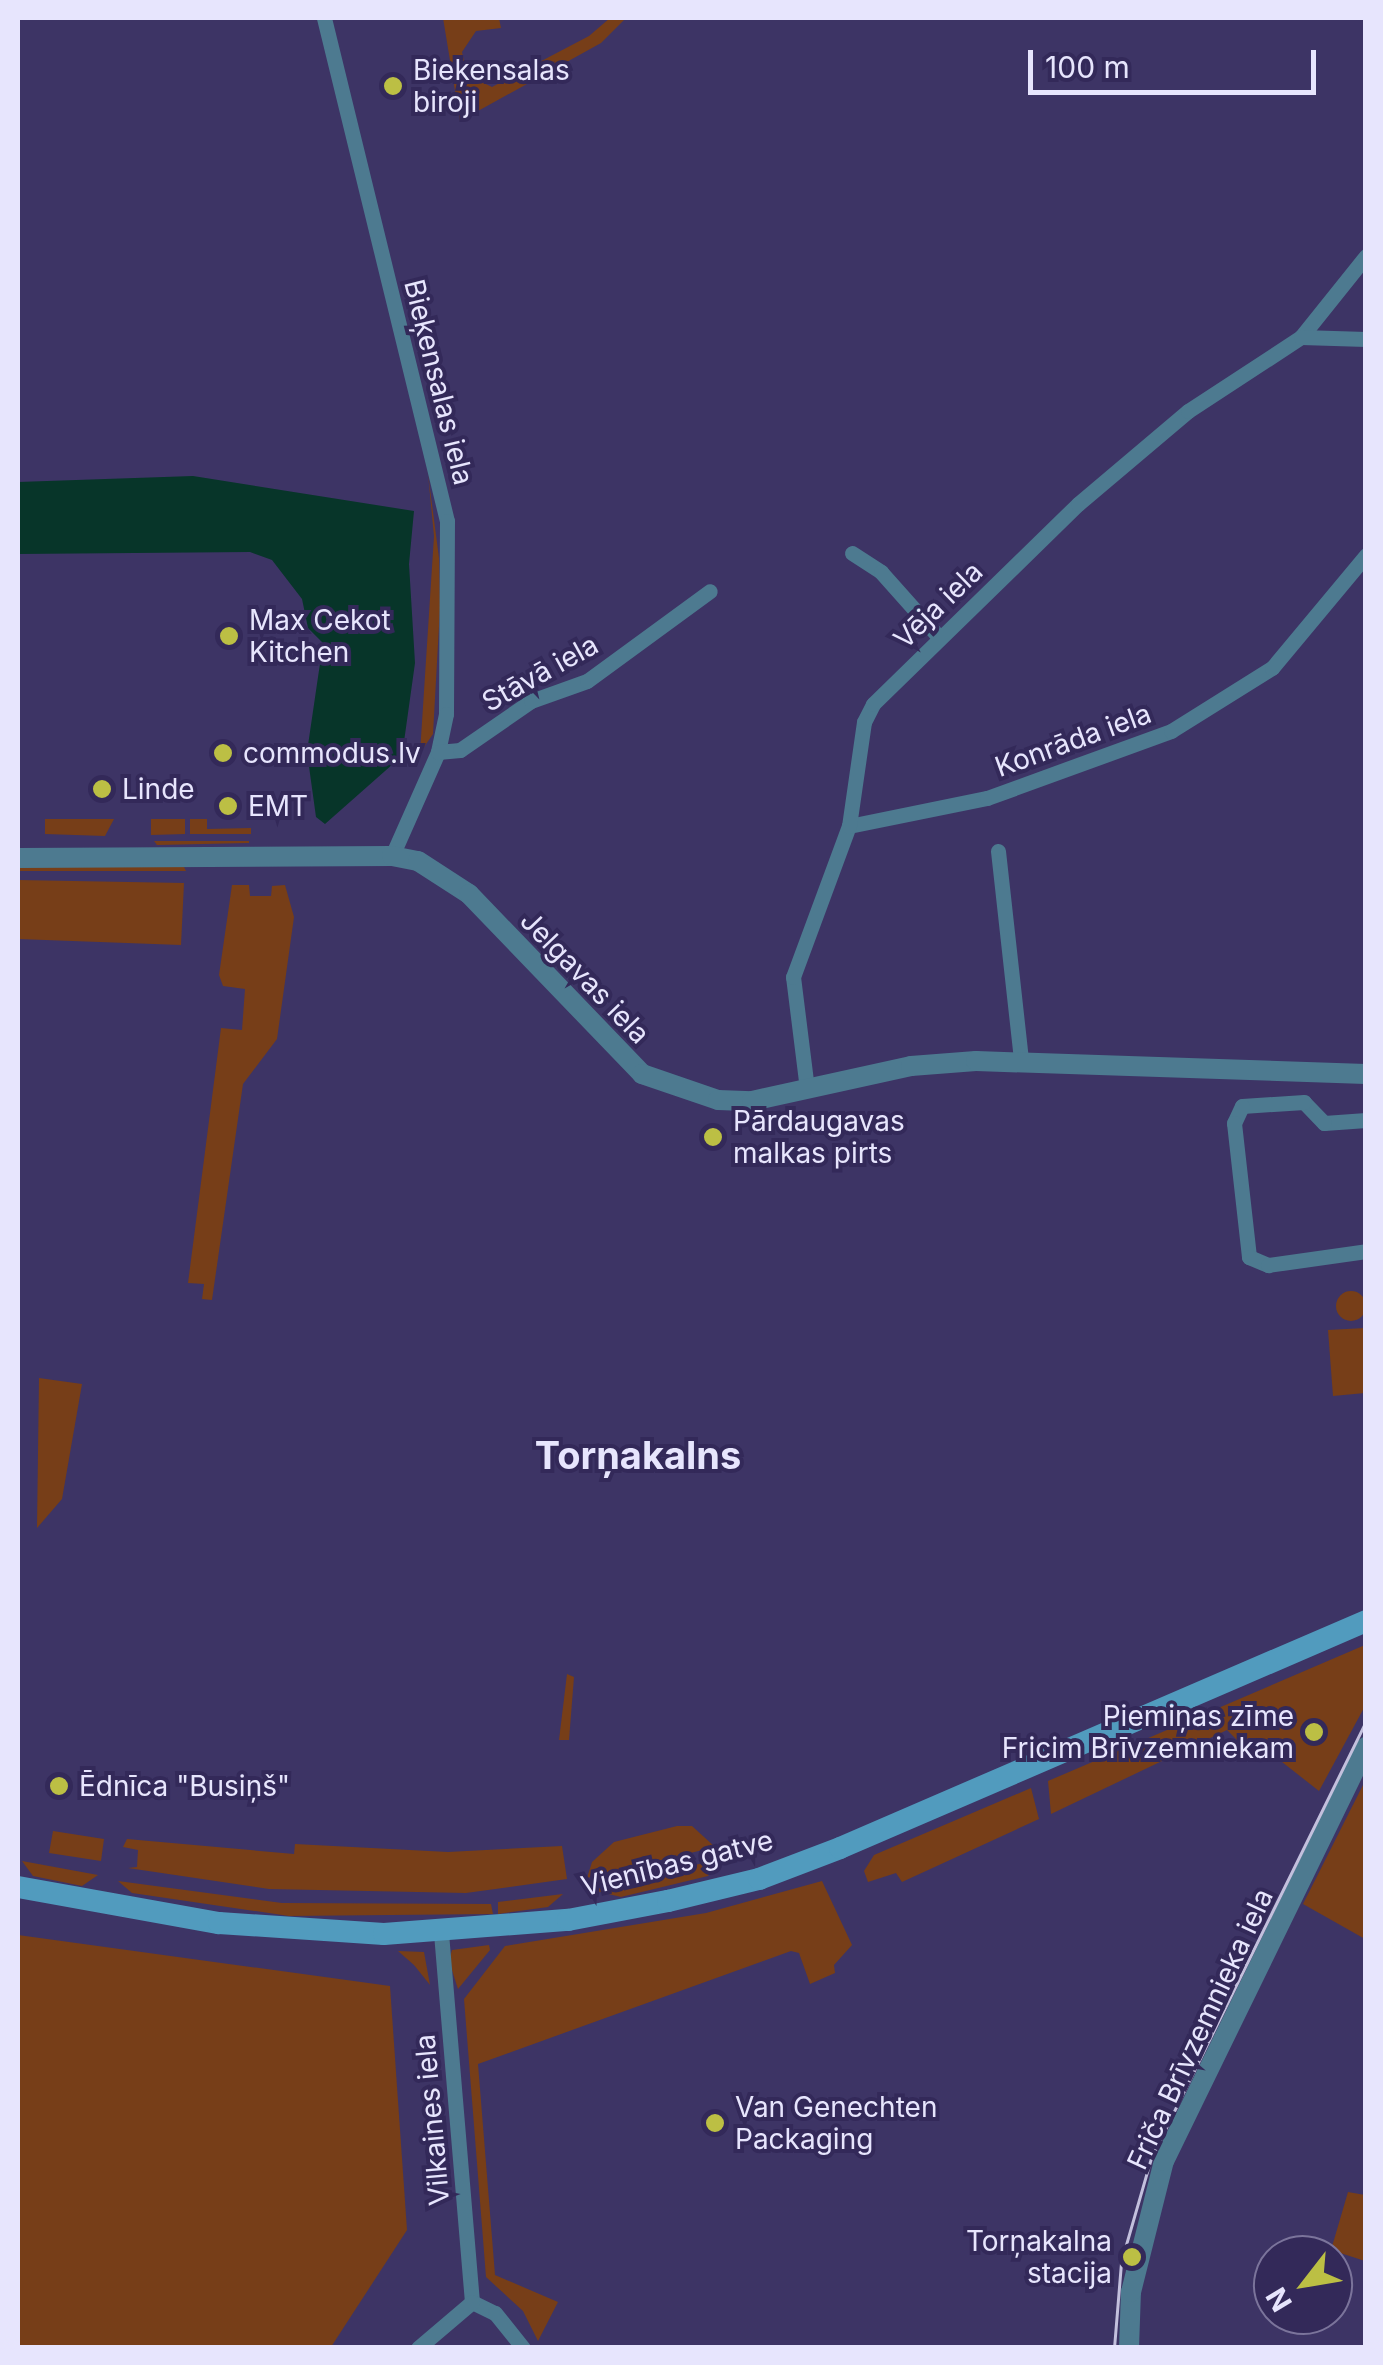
<!DOCTYPE html>
<html>
<head>
<meta charset="utf-8">
<style>
  body { margin:0 }
  #map { position:relative; width:1383px; height:2365px; overflow:hidden; background:#3d3465; font-family:Inter,sans-serif }
  div>[style] { position:absolute }
  .green>* { inset:0; background:#773e18 }
  .round { border-radius:50% }
  .water>* { inset:0; background:#073529 }
  .minor>* { height:15px; margin:-7.5px; padding:0 7.5px; transform-origin:7.5px; border-radius:7.5px; background:#4d7a90 }
  .tertiary>* { height:20px; margin:-10px; padding:0 10px; transform-origin:10px; border-radius:10px; background:#4d7a90 }
  .secondary>* { height:22px; margin:-11px; padding:0 11px; transform-origin:11px; border-radius:11px; background:#519bbe }
  .tram>* { height:2.5px; margin:-1.25px; padding:0 1.25px; transform-origin:1.25px; border-radius:1.25px; background:#c3c0dd }
  .dots>* { width:28px; height:28px; translate:-50% -50%; box-sizing:border-box; border:5px solid #332959; border-radius:50% }
  span { translate:-50% -50%; white-space:nowrap; text-align:center; line-height:1.15; -webkit-text-stroke:8px #332959; paint-order:stroke }
  .poi-label { font-size:28px; color:#e7e5fd }
  .left { translate:0 -50%; text-align:left }
  .right { translate:-100% -50%; text-align:right }
  .street-label { font-size:28px; color:#e7e5fd }
  .district-label { font-size:38px; color:#e7e5fd; font-weight:700 }
  .frame { position:absolute; inset:0; border:20px solid #e7e5fd; pointer-events:none }
  .north { position:absolute; left:1253px; top:2235px; width:100px; height:100px; box-sizing:border-box; background:#332959; border:2px solid #7b749b; border-radius:50%; rotate:239deg; font-size:28px; font-weight:700; line-height:40px; text-align:center; color:#e7e5fd }
  .north::after { content:''; display:block; margin:auto; width:35px; height:45px; background:#bcbf44; clip-path:polygon(50% 0,100% 100%,50% 72%,0 100%) }
  .scale { position:absolute; left:1028px; top:50px; width:288px; height:45px; box-sizing:border-box; border:5px solid #e7e5fd; border-top:0; padding-left:12px; font-size:30px; line-height:35px; white-space:nowrap; color:#e7e5fd; -webkit-text-stroke:8px #332959; paint-order:stroke }
</style>
</head>
<body>
<div id="map">
  <div class="green">
    <div style="clip-path:polygon(443px 18px,499px 18px,501px 28px,476px 31px,462px 52px,467px 75px,492px 87px,589px 36px,610px 18px,626px 18px,601px 43px,460px 121px)"></div>
    <div style="clip-path:polygon(428px 474px,439px 558px,440px 608px,433px 734px,420px 753px,434px 536px)"></div>
    <div style="clip-path:polygon(45px 819px,114px 819px,105px 836px,45px 834px)"></div>
    <div style="clip-path:polygon(151px 819px,185px 819px,185px 834px,151px 835px)"></div>
    <div style="clip-path:polygon(190px 819px,207px 819px,207px 829px,251px 828px,251px 834px,190px 834px)"></div>
    <div style="clip-path:polygon(154px 841px,249px 841px,249px 843px,157px 845px)"></div>
    <div style="clip-path:polygon(18px 867px,184px 867px,186px 871px,18px 871px)"></div>
    <div style="clip-path:polygon(18px 880px,184px 883px,181px 945px,18px 939px)"></div>
    <div style="clip-path:polygon(232px 885px,249px 885px,250px 896px,271px 896px,272px 886px,285px 885px,294px 917px,277px 1039px,243px 1084px,212px 1300px,202px 1299px,204px 1284px,188px 1283px,221px 1028px,242px 1030px,245px 989px,223px 986px,219px 975px)"></div>
    <div class="round" style="left:1336px;top:1291px;width:30px;height:30px"></div>
    <div style="clip-path:polygon(1365px 1328px,1365px 1393px,1333px 1396px,1328px 1330px)"></div>
    <div style="clip-path:polygon(39px 1378px,82px 1384px,62px 1499px,37px 1528px)"></div>
    <div style="clip-path:polygon(1365px 1645px,1365px 1706px,1319px 1791px,1268px 1751px,1258px 1761px,1227px 1730px,1051px 1814px,1048px 1781px)"></div>
    <div style="clip-path:polygon(567px 1674px,574px 1677px,569px 1740px,559px 1740px)"></div>
    <div style="clip-path:polygon(1365px 1781px,1365px 1939px,1303px 1904px)"></div>
    <div style="clip-path:polygon(1031px 1788px,1039px 1819px,902px 1882px,896px 1873px,868px 1882px,864px 1871px,874px 1855px)"></div>
    <div style="clip-path:polygon(677px 1826px,692px 1826px,715px 1847px,587px 1878px,592px 1862px,614px 1842px)"></div>
    <div style="clip-path:polygon(53px 1831px,104px 1839px,101px 1861px,49px 1853px)"></div>
    <div style="clip-path:polygon(127px 1839px,294px 1854px,295px 1844px,448px 1852px,562px 1846px,567px 1879px,466px 1893px,269px 1889px,128px 1868px,137px 1867px,138px 1850px,123px 1847px)"></div>
    <div style="clip-path:polygon(720px 1859px,708px 1876px,621px 1897px,592px 1890px)"></div>
    <div style="clip-path:polygon(22px 1861px,98px 1875px,82px 1886px,33px 1876px)"></div>
    <div style="clip-path:polygon(118px 1881px,282px 1903px,491px 1904px,493px 1914px,289px 1916px,132px 1893px)"></div>
    <div style="clip-path:polygon(822px 1881px,852px 1945px,834px 1965px,835px 1973px,810px 1984px,799px 1953px,791px 1951px,478px 2064px,495px 2275px,558px 2302px,538px 2341px,523px 2311px,486px 2277px,464px 1999px,505px 1946px,706px 1913px)"></div>
    <div style="clip-path:polygon(563px 1894px,548px 1907px,498px 1914px,498px 1902px)"></div>
    <div style="clip-path:polygon(18px 1935px,390px 1986px,407px 2230px,331px 2347px,18px 2347px)"></div>
    <div style="clip-path:polygon(489px 1945px,490px 1950px,458px 1989px,449px 1961px,452px 1950px)"></div>
    <div style="clip-path:polygon(398px 1951px,424px 1952px,430px 1985px,414px 1965px)"></div>
    <div style="clip-path:polygon(1348px 2192px,1365px 2195px,1365px 2261px,1331px 2250px)"></div>
  </div>
  <div class="water">
    <div style="clip-path:polygon(193px 476px,414px 511px,409px 564px,415px 663px,402px 756px,325px 824px,316px 817px,307px 752px,323px 643px,308px 628px,302px 599px,272px 560px,250px 552px,18px 554px,18px 482px)"></div>
  </div>
  <div class="minor">
    <div style="left:324px;top:18px;width:518px;rotate:76.26deg"></div>
    <div style="left:447px;top:521px;width:193px;rotate:90.3deg"></div>
    <div style="left:446px;top:714px;width:39px;rotate:102deg"></div>
    <div style="left:438px;top:752px;width:114px;rotate:113.9deg"></div>
    <div style="left:1301px;top:337px;width:104px;rotate:-51.3deg"></div>
    <div style="left:852px;top:553px;width:35px;rotate:33deg"></div>
    <div style="left:881px;top:572px;width:87px;rotate:48.3deg"></div>
    <div style="left:438px;top:752px;width:22px;rotate:-5deg"></div>
    <div style="left:460px;top:750px;width:86px;rotate:-34.6deg"></div>
    <div style="left:531px;top:701px;width:59px;rotate:-19.7deg"></div>
    <div style="left:587px;top:681px;width:152px;rotate:-36.2deg"></div>
    <div style="left:849px;top:826px;width:141px;rotate:-11.5deg"></div>
    <div style="left:987px;top:798px;width:196px;rotate:-20deg"></div>
    <div style="left:1171px;top:731px;width:119px;rotate:-32deg"></div>
    <div style="left:1272px;top:668px;width:147px;rotate:-50.2deg"></div>
    <div style="left:998px;top:851px;width:211px;rotate:83.7deg"></div>
    <div style="left:807px;top:1089px;width:113px;rotate:-97.1deg"></div>
    <div style="left:793px;top:977px;width:161px;rotate:-69.7deg"></div>
    <div style="left:849px;top:826px;width:105px;rotate:-81.8deg"></div>
    <div style="left:864px;top:722px;width:20px;rotate:-63deg"></div>
    <div style="left:873px;top:704px;width:286px;rotate:-44.3deg"></div>
    <div style="left:1078px;top:504px;width:144px;rotate:-40.2deg"></div>
    <div style="left:1188px;top:411px;width:135px;rotate:-33.2deg"></div>
    <div style="left:1301px;top:337px;width:65px;rotate:1.8deg"></div>
    <div style="left:1366px;top:1120px;width:42px;rotate:175.9deg"></div>
    <div style="left:1324px;top:1123px;width:29px;rotate:-134deg"></div>
    <div style="left:1304px;top:1102px;width:62px;rotate:176.3deg"></div>
    <div style="left:1242px;top:1106px;width:19px;rotate:115deg"></div>
    <div style="left:1234px;top:1123px;width:135px;rotate:83.6deg"></div>
    <div style="left:1249px;top:1257px;width:21px;rotate:23deg"></div>
    <div style="left:1268px;top:1265px;width:99px;rotate:-8.1deg"></div>
    <div style="left:441px;top:1933px;width:370px;rotate:85.2deg"></div>
    <div style="left:472px;top:2302px;width:25px;rotate:26deg"></div>
    <div style="left:495px;top:2313px;width:45px;rotate:51.3deg"></div>
    <div style="left:418px;top:2348px;width:71px;rotate:-40.4deg"></div>
  </div>
  <div class="tertiary">
    <div style="left:18px;top:858px;width:374px;rotate:-0.3deg"></div>
    <div style="left:392px;top:856px;width:26px;rotate:11deg"></div>
    <div style="left:418px;top:861px;width:61px;rotate:32.9deg"></div>
    <div style="left:469px;top:894px;width:250px;rotate:46.1deg"></div>
    <div style="left:642px;top:1074px;width:80px;rotate:18.9deg"></div>
    <div style="left:718px;top:1100px;width:34px;rotate:2deg"></div>
    <div style="left:752px;top:1101px;width:163px;rotate:-12.4deg"></div>
    <div style="left:911px;top:1066px;width:65px;rotate:-4.4deg"></div>
    <div style="left:976px;top:1061px;width:390px;rotate:1.9deg"></div>
    <div style="left:1129px;top:2348px;width:56px;rotate:-88deg"></div>
    <div style="left:1131px;top:2292px;width:135px;rotate:-75.9deg"></div>
    <div style="left:1164px;top:2161px;width:461px;rotate:-64deg"></div>
  </div>
  <div class="secondary">
    <div style="left:18px;top:1887px;width:204px;rotate:10.2deg"></div>
    <div style="left:219px;top:1923px;width:165px;rotate:3.8deg"></div>
    <div style="left:384px;top:1934px;width:185px;rotate:-4.4deg"></div>
    <div style="left:568px;top:1920px;width:102px;rotate:-10.8deg"></div>
    <div style="left:668px;top:1901px;width:94px;rotate:-13.6deg"></div>
    <div style="left:759px;top:1879px;width:87px;rotate:-20.9deg"></div>
    <div style="left:840px;top:1848px;width:573px;rotate:-23.34deg"></div>
  </div>
  <div class="tram">
    <div style="left:1114px;top:2348px;width:86px;rotate:-85.3deg"></div>
    <div style="left:1121px;top:2262px;width:108px;rotate:-73.9deg"></div>
    <div style="left:1151px;top:2158px;width:486px;rotate:-63.8deg"></div>
  </div>
  <div class="dots">
    <div style="left:393px;top:86px;background:#bcbf44"></div>
    <div style="left:229px;top:636px;background:#bcbf44"></div>
    <div style="left:223px;top:753px;background:#bcbf44"></div>
    <div style="left:102px;top:789px;background:#bcbf44"></div>
    <div style="left:228px;top:806px;background:#bcbf44"></div>
    <div style="left:713px;top:1137px;background:#bcbf44"></div>
    <div style="left:1314px;top:1732px;background:#bcbf44"></div>
    <div style="left:59px;top:1786px;background:#bcbf44"></div>
    <div style="left:715px;top:2123px;background:#bcbf44"></div>
    <div style="left:1132px;top:2257px;background:#bcbf44"></div>
  </div>
  <div class="poi-label">
    <span class="left" style="left:413px;top:86px">Bieķensalas<br>biroji</span>
    <span class="left" style="left:249px;top:636px">Max Cekot<br>Kitchen</span>
    <span class="left" style="left:243px;top:753px">commodus.lv</span>
    <span class="left" style="left:122px;top:789px">Linde</span>
    <span class="left" style="left:248px;top:806px">EMT</span>
    <span class="left" style="left:733px;top:1137px">Pārdaugavas<br>malkas pirts</span>
    <span class="right" style="left:1294px;top:1732px">Piemiņas zīme<br>Fricim Brīvzemniekam</span>
    <span class="left" style="left:79px;top:1786px">Ēdnīca "Busiņš"</span>
    <span class="left" style="left:735px;top:2123px">Van Genechten<br>Packaging</span>
    <span class="right" style="left:1112px;top:2257px">Torņakalna<br>stacija</span>
  </div>
  <div class="street-label">
    <span style="left:439px;top:382px;rotate:76deg">Bieķensalas iela</span>
    <span style="left:938px;top:605px;rotate:-44deg">Vēja iela</span>
    <span style="left:540px;top:673px;rotate:-29deg">Stāvā iela</span>
    <span style="left:1073px;top:740px;rotate:-20deg">Konrāda iela</span>
    <span style="left:585px;top:977px;rotate:46deg">Jelgavas iela</span>
    <span style="left:677px;top:1863px;rotate:-14deg">Vienības gatve</span>
    <span style="left:1200px;top:2029px;rotate:-65deg">Friča Brīvzemnieka iela</span>
    <span style="left:432px;top:2120px;rotate:-95deg">Vilkaines iela</span>
  </div>
  <div class="district-label">
    <span style="left:638px;top:1456px">Torņakalns</span>
  </div>
  <div class="frame"></div>
  <div class="north">N</div>
  <div class="scale">100 m</div>
</div>
</body>
</html>
